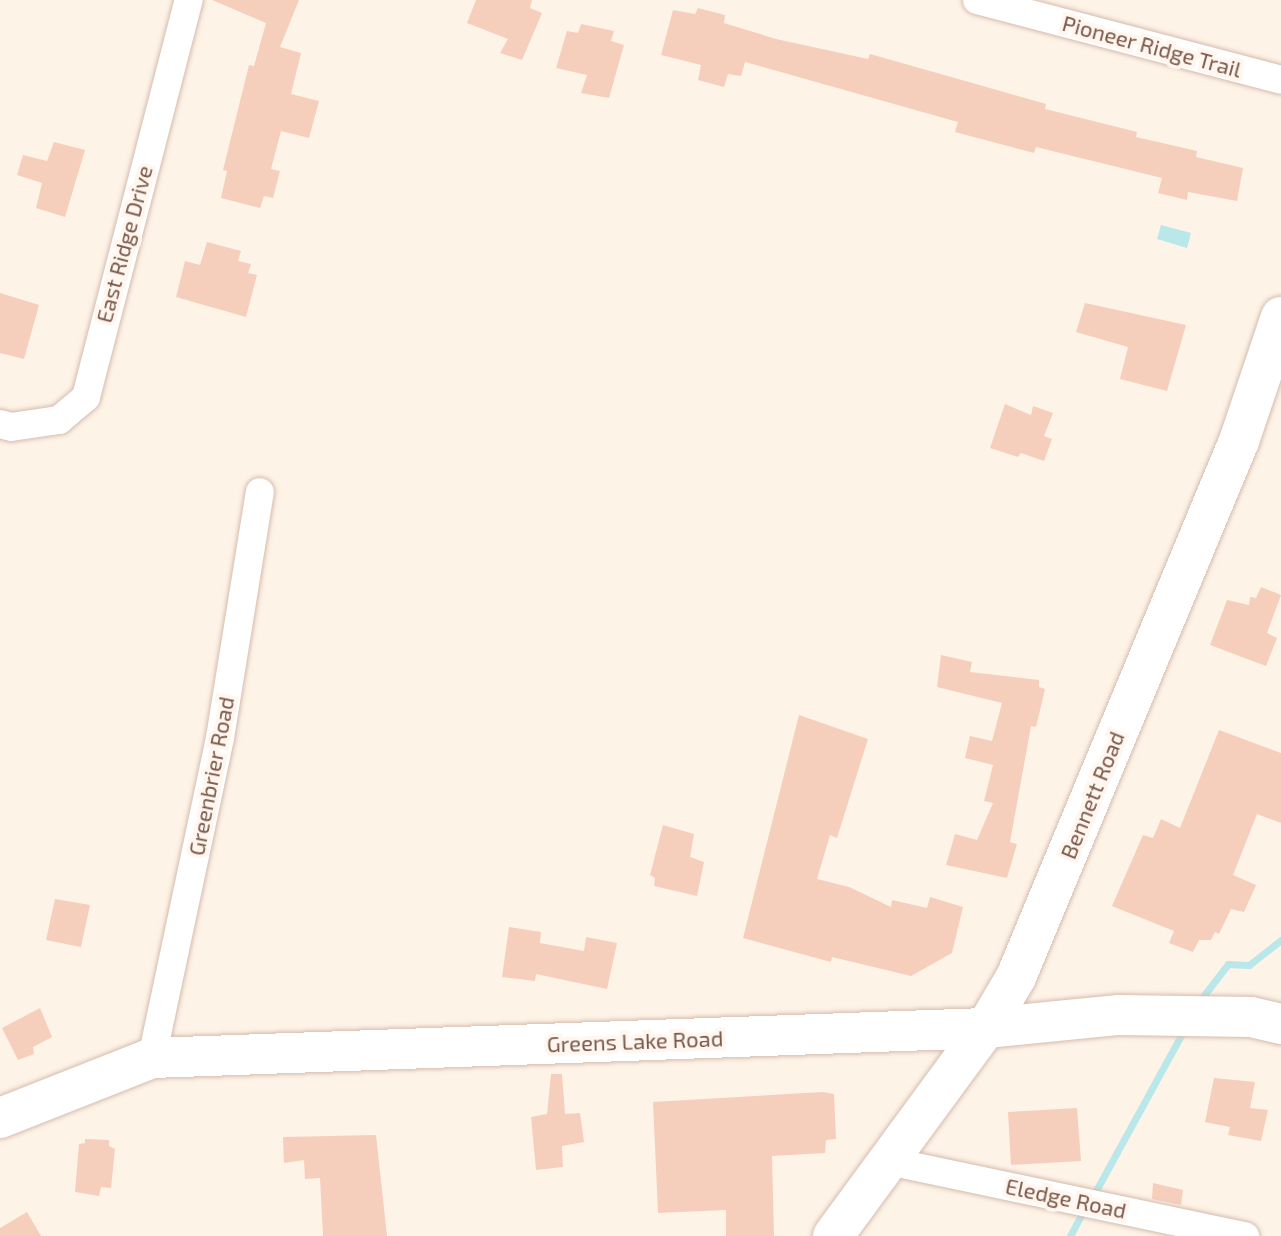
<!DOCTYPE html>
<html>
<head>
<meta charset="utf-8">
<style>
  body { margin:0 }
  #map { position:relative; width:1281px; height:1236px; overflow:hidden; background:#fef3e7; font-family:"Exo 2",sans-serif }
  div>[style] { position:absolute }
  .water>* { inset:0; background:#b9e7ea }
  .stream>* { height:7px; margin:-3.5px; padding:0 3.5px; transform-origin:3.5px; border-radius:3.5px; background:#b9e7ea }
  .building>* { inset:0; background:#f6cebc }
  .roads { filter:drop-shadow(0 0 2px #d4bcae) drop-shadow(0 0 2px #d4bcae) }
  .street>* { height:28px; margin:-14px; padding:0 14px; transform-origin:14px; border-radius:14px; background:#fff }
  .secondary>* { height:40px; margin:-20px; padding:0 20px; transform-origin:20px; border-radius:20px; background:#fff }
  span { translate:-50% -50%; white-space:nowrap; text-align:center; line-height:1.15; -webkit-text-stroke:8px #fff7ef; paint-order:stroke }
  .street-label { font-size:22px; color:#7b5648 }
</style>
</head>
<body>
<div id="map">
  <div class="water">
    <div style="clip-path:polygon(1161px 225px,1191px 233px,1187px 248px,1157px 239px)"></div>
  </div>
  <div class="stream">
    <div style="left:1198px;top:1003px;width:49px;rotate:-52.4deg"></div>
    <div style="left:1228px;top:964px;width:21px;rotate:3deg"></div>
    <div style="left:1249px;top:965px;width:41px;rotate:-38deg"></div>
    <div style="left:1093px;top:1196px;width:192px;rotate:-61.3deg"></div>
    <div style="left:1070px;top:1236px;width:30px;rotate:-62deg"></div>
  </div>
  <div class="building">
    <div style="clip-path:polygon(212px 0,299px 0,280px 47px,301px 53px,291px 94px,319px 101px,309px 138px,281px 131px,271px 169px,280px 171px,273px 198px,264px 196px,260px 208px,221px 198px,227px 171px,223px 170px,249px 65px,254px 66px,266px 23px)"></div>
    <div style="clip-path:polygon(476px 0,532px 0,530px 8px,542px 13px,522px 60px,500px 53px,508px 39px,467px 23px)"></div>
    <div style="clip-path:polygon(698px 8px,725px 15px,724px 23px,776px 39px,868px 59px,870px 54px,1046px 104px,1045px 109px,1137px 132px,1136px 137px,1197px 151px,1196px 157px,1243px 168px,1237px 201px,1188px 192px,1187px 200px,1158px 193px,1162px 178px,1036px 147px,1034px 153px,955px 132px,958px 122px,745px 62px,741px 76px,728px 74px,724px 87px,698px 80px,701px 65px,661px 55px,673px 10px,695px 14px)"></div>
    <div style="clip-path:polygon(581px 24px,614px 31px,611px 41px,624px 45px,609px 98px,581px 93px,587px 75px,556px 68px,567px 31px,578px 33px)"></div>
    <div style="clip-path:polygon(54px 142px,85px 150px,65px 217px,36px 208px,42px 183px,17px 175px,23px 155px,47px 161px)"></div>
    <div style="clip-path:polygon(207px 242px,241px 251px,238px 261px,251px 264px,248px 273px,257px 275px,246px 317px,176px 297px,185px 261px,200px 265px)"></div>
    <div style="clip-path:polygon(0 293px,39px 305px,24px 359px,0 353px)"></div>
    <div style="clip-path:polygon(1085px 303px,1186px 325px,1167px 391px,1120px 379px,1128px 347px,1076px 332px)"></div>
    <div style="clip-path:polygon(1005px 404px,1031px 415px,1033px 406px,1053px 413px,1044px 436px,1052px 439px,1044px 461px,1021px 453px,1018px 457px,990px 448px)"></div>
    <div style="clip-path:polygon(1261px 587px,1281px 595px,1267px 633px,1277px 638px,1266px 666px,1210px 645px,1227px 600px,1249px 605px,1250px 597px,1256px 598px)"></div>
    <div style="clip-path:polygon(941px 655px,972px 662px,970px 672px,1039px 680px,1039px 687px,1045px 689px,1036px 727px,1031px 726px,1010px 842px,1017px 844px,1007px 878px,946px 865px,955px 834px,977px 840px,993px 803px,984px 801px,993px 765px,965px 758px,970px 736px,992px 741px,1002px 703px,937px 687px)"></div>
    <div style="clip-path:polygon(799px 715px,868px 739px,837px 838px,830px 835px,817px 879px,849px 887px,891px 907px,892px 900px,927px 908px,930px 897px,963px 907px,952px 953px,911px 976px,832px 957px,831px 962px,743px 938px)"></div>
    <div style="clip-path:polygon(1219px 730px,1281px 753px,1281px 823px,1257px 814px,1233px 875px,1256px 885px,1244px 912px,1231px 909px,1219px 934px,1215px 932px,1211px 940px,1199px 940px,1193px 952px,1169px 943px,1174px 931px,1112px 906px,1143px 835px,1153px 838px,1161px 819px,1180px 828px)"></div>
    <div style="clip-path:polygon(663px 825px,694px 834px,690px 857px,704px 862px,697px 896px,654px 886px,655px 878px,650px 875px)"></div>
    <div style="clip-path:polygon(55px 899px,90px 905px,81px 947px,46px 940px)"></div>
    <div style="clip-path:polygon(509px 927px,541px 932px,540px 943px,584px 951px,586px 937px,617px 943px,607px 989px,536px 974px,535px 981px,502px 977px)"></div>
    <div style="clip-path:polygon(40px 1008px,52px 1037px,33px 1047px,34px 1054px,18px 1060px,2px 1028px)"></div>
    <div style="clip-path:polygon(551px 1074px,562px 1074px,565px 1114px,580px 1113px,584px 1142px,562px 1146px,563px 1167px,536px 1170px,531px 1117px,547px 1114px)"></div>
    <div style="clip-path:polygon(1214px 1078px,1255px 1082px,1250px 1108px,1268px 1110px,1261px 1141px,1228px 1135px,1230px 1127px,1205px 1122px)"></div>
    <div style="clip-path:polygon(823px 1092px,834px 1094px,836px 1139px,826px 1140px,825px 1153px,772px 1156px,774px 1236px,726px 1236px,726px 1210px,658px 1213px,653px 1102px)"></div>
    <div style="clip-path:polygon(1077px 1108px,1081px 1161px,1011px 1165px,1008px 1112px)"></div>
    <div style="clip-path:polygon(376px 1135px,387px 1236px,323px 1236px,320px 1178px,305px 1179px,304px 1160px,284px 1163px,283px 1137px)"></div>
    <div style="clip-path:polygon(85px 1139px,109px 1140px,109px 1146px,115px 1149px,111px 1188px,101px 1187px,99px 1196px,75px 1192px,79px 1144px,85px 1143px)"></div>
    <div style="clip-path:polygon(1153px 1183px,1183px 1190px,1181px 1205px,1152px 1199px)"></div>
    <div style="clip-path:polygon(27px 1212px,41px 1236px,0 1236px,0 1228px)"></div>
  </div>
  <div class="roads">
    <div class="street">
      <div style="left:977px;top:0;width:314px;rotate:14.7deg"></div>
      <div style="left:0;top:424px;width:11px;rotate:15deg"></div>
      <div style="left:11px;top:427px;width:49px;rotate:-8.3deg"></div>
      <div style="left:59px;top:420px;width:35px;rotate:-40deg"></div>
      <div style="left:86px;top:397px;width:410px;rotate:-75.5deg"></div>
      <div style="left:152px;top:1058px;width:327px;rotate:-78deg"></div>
      <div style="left:220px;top:738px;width:249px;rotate:-80.8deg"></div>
      <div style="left:888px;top:1161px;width:365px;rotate:11.9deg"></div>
    </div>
    <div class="secondary">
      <div style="left:0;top:1118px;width:163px;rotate:-21.5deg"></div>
      <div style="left:152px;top:1058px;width:835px;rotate:-2.06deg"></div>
      <div style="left:986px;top:1028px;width:134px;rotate:-5.6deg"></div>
      <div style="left:1119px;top:1015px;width:132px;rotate:0.9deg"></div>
      <div style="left:1251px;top:1017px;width:31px;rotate:13deg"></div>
      <div style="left:833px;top:1236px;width:258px;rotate:-53.7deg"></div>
      <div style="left:986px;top:1028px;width:59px;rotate:-59.5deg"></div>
      <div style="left:1016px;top:977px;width:581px;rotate:-67.41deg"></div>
      <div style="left:1239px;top:441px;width:131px;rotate:-71.3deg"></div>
    </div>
  </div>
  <div class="street-label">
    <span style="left:1152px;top:46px;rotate:15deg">Pioneer Ridge Trail</span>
    <span style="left:124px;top:244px;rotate:-75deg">East Ridge Drive</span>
    <span style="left:211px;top:776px;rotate:-79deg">Greenbrier Road</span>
    <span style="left:1092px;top:795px;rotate:-68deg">Bennett Road</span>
    <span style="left:635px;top:1041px;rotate:-2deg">Greens Lake Road</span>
    <span style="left:1066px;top:1198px;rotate:12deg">Eledge Road</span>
  </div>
</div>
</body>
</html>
